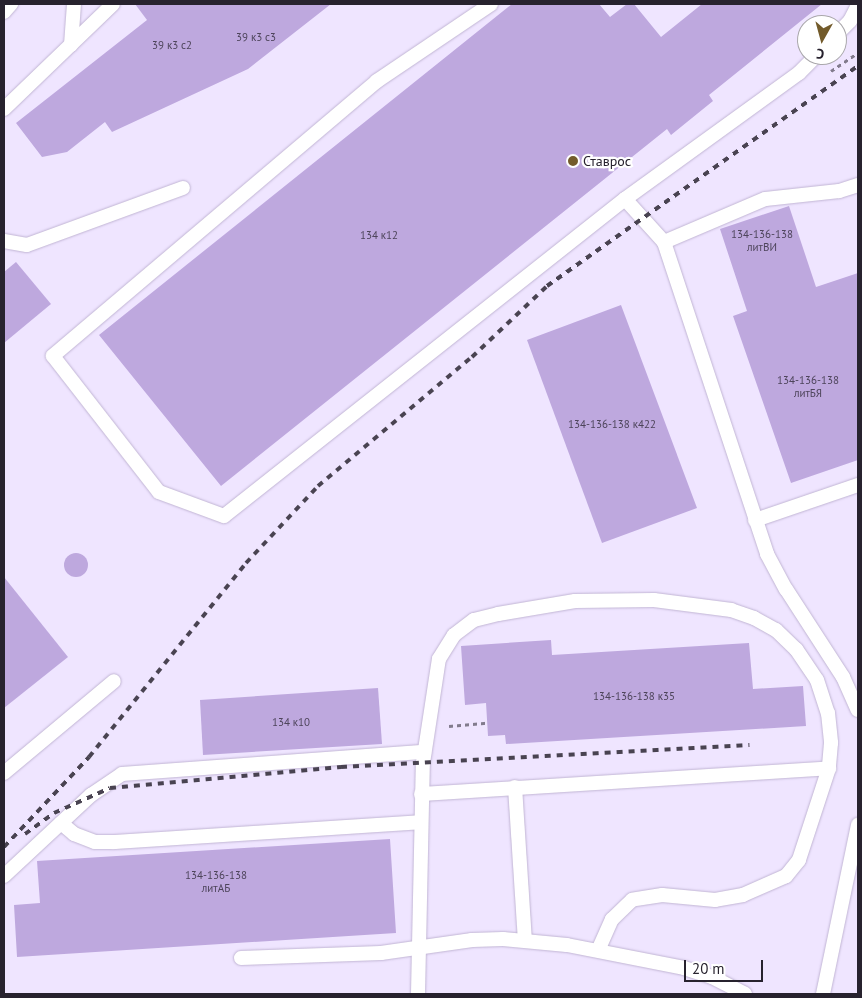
<!DOCTYPE html>
<html>
<head>
<meta charset="utf-8">
<style>
  body { margin:0 }
  #map { position:relative; width:862px; height:998px; overflow:hidden; background:#efe5ff; font-family:"PT Sans",sans-serif }
  div>[style] { position:absolute }
  .building>* { inset:0; background:#bea8de }
  .round { border-radius:50% }
  .path>* { height:3px; margin-top:-1.5px; transform-origin:0; background:repeating-linear-gradient(90deg,#827b8d 0 4px,transparent 0 8px) }
  .roads { filter:drop-shadow(0 0 1px #c1b5d4) drop-shadow(0 0 1px #c1b5d4) }
  .lane>* { height:14px; margin:-7px; padding:0 7px; transform-origin:7px; border-radius:7px; background:#fff }
  .rail>* { height:4px; margin-top:-2px; transform-origin:0; background:repeating-linear-gradient(90deg,#494351 0 6px,transparent 0 12px) }
  .dots>* { width:14px; height:14px; translate:-50% -50%; box-sizing:border-box; border:2px solid #fff; border-radius:50% }
  span { translate:-50% -50%; white-space:nowrap; text-align:center; line-height:1.15; -webkit-text-stroke:4.5px #fff; paint-order:stroke }
  .number-label { font-size:11px; color:#4d445a }
  .number-label span { -webkit-text-stroke-width:0 }
  .poi-label { font-size:14px; color:#27222e }
  .left { translate:0 -50%; text-align:left }
  .frame { position:absolute; inset:0; border:5px solid #27222e; pointer-events:none }
  .north { position:absolute; left:797px; top:15px; width:50px; height:50px; box-sizing:border-box; background:#fff; border:1px solid #a9a7ab; border-radius:50%; rotate:187deg; font-size:14px; font-weight:700; line-height:20px; text-align:center; color:#27222e }
  .north::after { content:''; display:block; margin:auto; width:18px; height:22px; background:#735b2b; clip-path:polygon(50% 0,100% 100%,50% 72%,0 100%) }
  .scale { position:absolute; left:684px; top:960px; width:79px; height:22px; box-sizing:border-box; border:2px solid #27222e; border-top:0; padding-left:6px; font-size:15px; line-height:18px; white-space:nowrap; color:#27222e; -webkit-text-stroke:4px #fff; paint-order:stroke }
</style>
</head>
<body>
<div id="map">
  <div class="building">
    <div style="clip-path:polygon(135px 4px,331px 4px,248px 69px,112px 132px,105px 122px,67px 152px,42px 157px,16px 123px,147px 20px)"></div>
    <div style="clip-path:polygon(512px 4px,599px 4px,610px 17px,627px 4px,634px 4px,661px 37px,702px 4px,822px 4px,709px 95px,713px 101px,671px 135px,667px 129px,221px 486px,99px 335px)"></div>
    <div style="clip-path:polygon(789px 206px,816px 287px,858px 273px,858px 460px,791px 483px,733px 316px,747px 311px,720px 229px)"></div>
    <div style="clip-path:polygon(16px 262px,51px 304px,4px 343px,4px 272px)"></div>
    <div style="clip-path:polygon(621px 305px,697px 508px,602px 543px,527px 340px)"></div>
    <div class="round" style="left:64px;top:553px;width:24px;height:24px"></div>
    <div style="clip-path:polygon(4px 577px,68px 657px,4px 708px)"></div>
    <div style="clip-path:polygon(551px 640px,552px 655px,749px 643px,753px 689px,803px 686px,806px 726px,506px 744px,505px 735px,488px 736px,486px 703px,465px 705px,461px 646px)"></div>
    <div style="clip-path:polygon(378px 688px,382px 744px,203px 755px,200px 700px)"></div>
    <div style="clip-path:polygon(390px 839px,396px 933px,17px 957px,14px 905px,40px 903px,37px 861px)"></div>
  </div>
  <div class="path">
    <div style="left:831px;top:71px;width:32px;rotate:-34deg"></div>
    <div style="left:449px;top:726px;width:38px;rotate:-5deg"></div>
  </div>
  <div class="roads">
    <div class="lane">
      <div style="left:491px;top:4px;width:138px;rotate:146deg"></div>
      <div style="left:377px;top:81px;width:425px;rotate:139.7deg"></div>
      <div style="left:53px;top:356px;width:172px;rotate:52.1deg"></div>
      <div style="left:159px;top:492px;width:69px;rotate:20.3deg"></div>
      <div style="left:224px;top:516px;width:511px;rotate:-38.33deg"></div>
      <div style="left:625px;top:199px;width:58px;rotate:47.8deg"></div>
      <div style="left:4px;top:12px;width:11px;rotate:-49deg"></div>
      <div style="left:837px;top:34px;width:18px;rotate:-45deg"></div>
      <div style="left:850px;top:21px;width:18px;rotate:-63deg"></div>
      <div style="left:71px;top:45px;width:41px;rotate:-85.8deg"></div>
      <div style="left:4px;top:109px;width:151px;rotate:-43.9deg"></div>
      <div style="left:858px;top:185px;width:20px;rotate:162deg"></div>
      <div style="left:839px;top:191px;width:74px;rotate:173.8deg"></div>
      <div style="left:765px;top:199px;width:110px;rotate:156.9deg"></div>
      <div style="left:664px;top:242px;width:329px;rotate:71.7deg"></div>
      <div style="left:767px;top:554px;width:40px;rotate:62deg"></div>
      <div style="left:786px;top:589px;width:105px;rotate:57.1deg"></div>
      <div style="left:843px;top:677px;width:36px;rotate:66deg"></div>
      <div style="left:625px;top:199px;width:215px;rotate:-35.9deg"></div>
      <div style="left:799px;top:73px;width:25px;rotate:-45deg"></div>
      <div style="left:4px;top:241px;width:23px;rotate:10deg"></div>
      <div style="left:27px;top:245px;width:166px;rotate:-20.1deg"></div>
      <div style="left:755px;top:520px;width:109px;rotate:-18.8deg"></div>
      <div style="left:4px;top:773px;width:143px;rotate:-39.9deg"></div>
      <div style="left:515px;top:787px;width:153px;rotate:86.3deg"></div>
      <div style="left:421px;top:794px;width:409px;rotate:-3.6deg"></div>
      <div style="left:61px;top:823px;width:17px;rotate:40deg"></div>
      <div style="left:74px;top:834px;width:22px;rotate:21deg"></div>
      <div style="left:95px;top:842px;width:19px"></div>
      <div style="left:114px;top:842px;width:307px;rotate:-3.7deg"></div>
      <div style="left:4px;top:876px;width:119px;rotate:-43deg"></div>
      <div style="left:91px;top:795px;width:37px;rotate:-34deg"></div>
      <div style="left:122px;top:774px;width:303px;rotate:-4.2deg"></div>
      <div style="left:241px;top:958px;width:140px;rotate:-2deg"></div>
      <div style="left:381px;top:953px;width:92px;rotate:-8.1deg"></div>
      <div style="left:472px;top:940px;width:31px;rotate:-2deg"></div>
      <div style="left:503px;top:939px;width:64px;rotate:5.4deg"></div>
      <div style="left:567px;top:945px;width:119px;rotate:11.1deg"></div>
      <div style="left:684px;top:968px;width:29px;rotate:18deg"></div>
      <div style="left:712px;top:977px;width:37px;rotate:27deg"></div>
      <div style="left:418px;top:994px;width:231px;rotate:-88.8deg"></div>
      <div style="left:423px;top:763px;width:105px;rotate:-81.3deg"></div>
      <div style="left:439px;top:659px;width:28px;rotate:-58deg"></div>
      <div style="left:454px;top:635px;width:25px;rotate:-37deg"></div>
      <div style="left:474px;top:620px;width:25px;rotate:-14deg"></div>
      <div style="left:498px;top:614px;width:78px;rotate:-9.6deg"></div>
      <div style="left:575px;top:601px;width:79px;rotate:-0.7deg"></div>
      <div style="left:654px;top:600px;width:78px;rotate:7.4deg"></div>
      <div style="left:731px;top:610px;width:24px;rotate:19deg"></div>
      <div style="left:754px;top:618px;width:25px;rotate:29deg"></div>
      <div style="left:776px;top:630px;width:28px;rotate:44deg"></div>
      <div style="left:796px;top:649px;width:37px;rotate:56deg"></div>
      <div style="left:817px;top:680px;width:35px;rotate:72deg"></div>
      <div style="left:828px;top:713px;width:30px;rotate:84deg"></div>
      <div style="left:831px;top:743px;width:25px;rotate:95deg"></div>
      <div style="left:829px;top:768px;width:97px;rotate:108.1deg"></div>
      <div style="left:799px;top:860px;width:21px;rotate:129deg"></div>
      <div style="left:786px;top:876px;width:47px;rotate:156.2deg"></div>
      <div style="left:743px;top:895px;width:28px;rotate:170deg"></div>
      <div style="left:715px;top:900px;width:53px;rotate:-174.6deg"></div>
      <div style="left:662px;top:895px;width:30px;rotate:171deg"></div>
      <div style="left:632px;top:900px;width:28px;rotate:136deg"></div>
      <div style="left:612px;top:919px;width:34px;rotate:114deg"></div>
      <div style="left:823px;top:994px;width:173px;rotate:-78.3deg"></div>
    </div>
  </div>
  <div class="rail">
    <div style="left:25px;top:834px;width:36px;rotate:-36deg"></div>
    <div style="left:54px;top:813px;width:61px;rotate:-24.1deg"></div>
    <div style="left:110px;top:788px;width:232px;rotate:-5.2deg"></div>
    <div style="left:341px;top:767px;width:409px;rotate:-3.1deg"></div>
    <div style="left:4px;top:847px;width:124px;rotate:-46.6deg"></div>
    <div style="left:89px;top:757px;width:250px;rotate:-51deg"></div>
    <div style="left:246px;top:563px;width:105px;rotate:-46.9deg"></div>
    <div style="left:318px;top:486px;width:201px;rotate:-40deg"></div>
    <div style="left:472px;top:357px;width:103px;rotate:-43.4deg"></div>
    <div style="left:547px;top:286px;width:381px;rotate:-35.3deg"></div>
  </div>
  <div class="dots">
    <div style="left:573px;top:161px;background:#735b2b"></div>
  </div>
  <div class="number-label">
    <span style="left:256px;top:37px">39 к3 с3</span>
    <span style="left:172px;top:45px">39 к3 с2</span>
    <span style="left:379px;top:235px">134 к12</span>
    <span style="left:762px;top:241px">134-136-138<br>литВИ</span>
    <span style="left:808px;top:387px">134-136-138<br>литБЯ</span>
    <span style="left:612px;top:424px">134-136-138 к422</span>
    <span style="left:634px;top:696px">134-136-138 к35</span>
    <span style="left:291px;top:722px">134 к10</span>
    <span style="left:216px;top:882px">134-136-138<br>литАБ</span>
  </div>
  <div class="poi-label">
    <span class="left" style="left:583px;top:161px">Ставрос</span>
  </div>
  <div class="frame"></div>
  <div class="north">С</div>
  <div class="scale">20 m</div>
</div>
</body>
</html>
